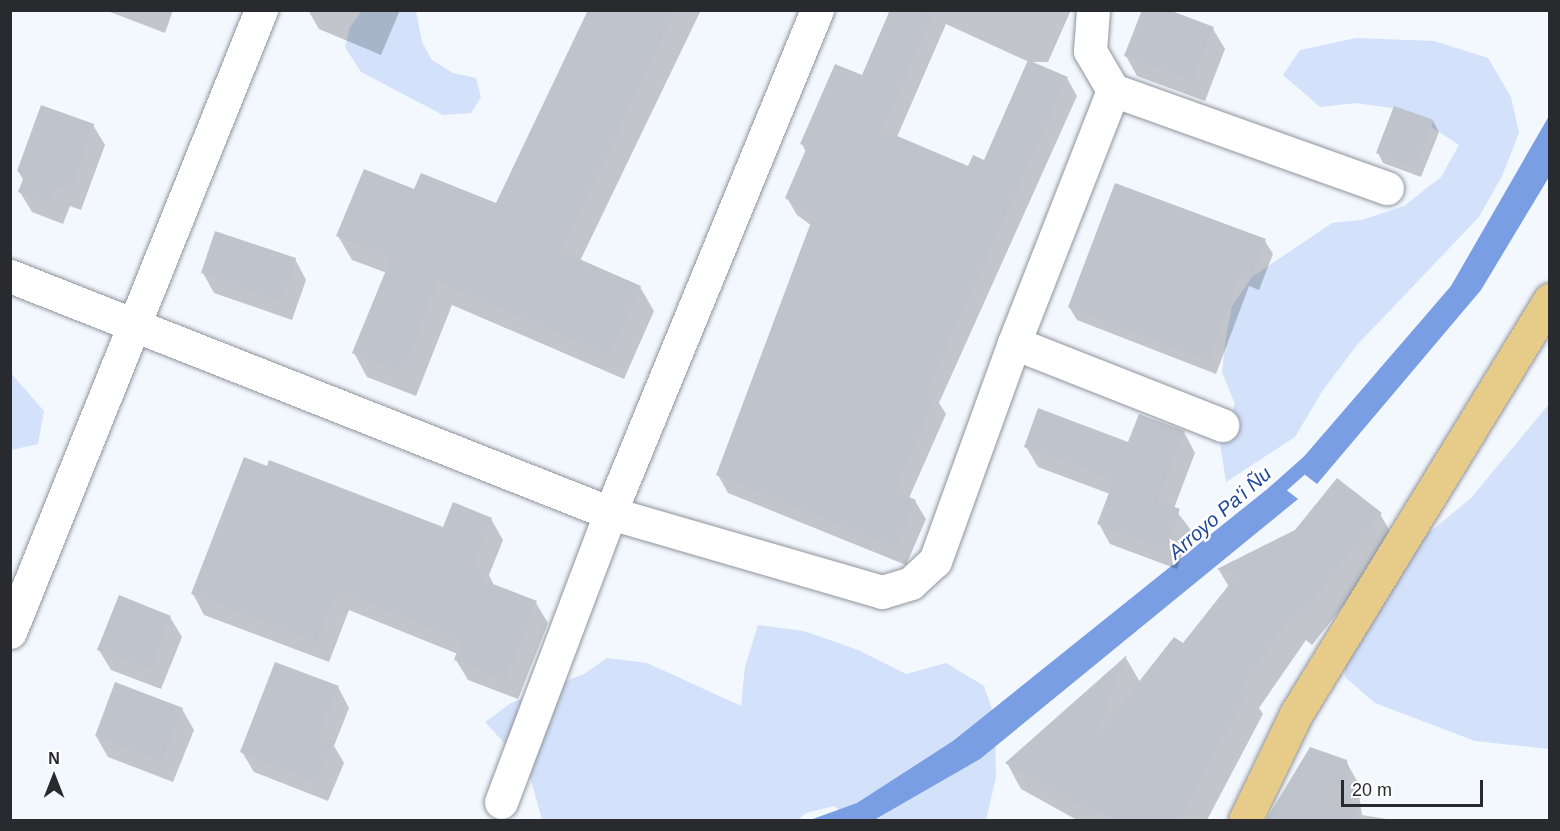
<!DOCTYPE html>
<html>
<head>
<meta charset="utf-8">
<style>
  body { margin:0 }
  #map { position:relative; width:1560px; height:831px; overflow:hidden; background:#f3f7fe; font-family:Arial,sans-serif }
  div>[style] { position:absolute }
  .green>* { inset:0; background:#d3e1fa }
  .water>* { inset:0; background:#799ee4 }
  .shadow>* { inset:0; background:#0003 }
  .stream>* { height:14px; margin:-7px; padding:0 7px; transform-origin:7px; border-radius:7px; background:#799ee4 }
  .building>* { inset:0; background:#bfc4cc }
  .roads { filter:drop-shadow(0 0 2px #90949c) drop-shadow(0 0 2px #90949c) }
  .minor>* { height:33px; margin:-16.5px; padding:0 16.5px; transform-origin:16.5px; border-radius:16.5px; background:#fff }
  .major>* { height:33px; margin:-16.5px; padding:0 16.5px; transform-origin:16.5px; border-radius:16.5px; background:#e7cb88 }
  span { translate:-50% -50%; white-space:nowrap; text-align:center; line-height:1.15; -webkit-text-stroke:5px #fff; paint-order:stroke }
  .water-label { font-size:20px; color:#20489a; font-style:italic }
  .frame { position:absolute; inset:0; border:12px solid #282a2d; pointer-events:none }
  .north { position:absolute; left:24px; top:747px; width:60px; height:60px; -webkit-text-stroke:4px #fff; paint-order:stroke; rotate:0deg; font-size:16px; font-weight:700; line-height:24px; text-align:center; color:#282a2d }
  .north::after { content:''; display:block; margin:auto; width:21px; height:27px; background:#282a2d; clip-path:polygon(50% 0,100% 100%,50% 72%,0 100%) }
  .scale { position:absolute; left:1341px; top:780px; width:142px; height:27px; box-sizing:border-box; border:3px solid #282a2d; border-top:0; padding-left:8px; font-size:18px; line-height:21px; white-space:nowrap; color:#282a2d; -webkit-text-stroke:4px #fff; paint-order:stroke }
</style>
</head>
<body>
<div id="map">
  <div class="green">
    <div style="clip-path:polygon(362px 11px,416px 11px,422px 42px,432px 60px,453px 73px,476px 78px,481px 97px,471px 113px,443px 115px,361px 72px,345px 47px,350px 27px)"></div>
    <div style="clip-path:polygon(1356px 38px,1434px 41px,1488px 58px,1511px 97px,1519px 133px,1502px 176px,1479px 217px,1357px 345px,1323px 390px,1295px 437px,1226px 482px,1220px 443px,1235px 404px,1222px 372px,1226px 337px,1232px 306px,1252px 277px,1332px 223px,1362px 220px,1404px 206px,1441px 177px,1459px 145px,1406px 110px,1356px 103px,1320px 107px,1283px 75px,1300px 50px)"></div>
    <div style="clip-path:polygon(10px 372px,44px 411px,38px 444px,11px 450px)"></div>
    <div style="clip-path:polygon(1549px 404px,1549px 749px,1475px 741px,1375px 703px,1345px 677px,1341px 631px,1394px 553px,1435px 528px,1471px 498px)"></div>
    <div style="clip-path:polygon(758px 625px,804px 631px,858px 650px,906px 674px,946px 663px,984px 686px,995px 718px,996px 777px,986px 820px,854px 820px,834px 806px,806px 813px,798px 820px,542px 820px,528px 769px,485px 722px,511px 703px,584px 674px,607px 658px,647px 663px,741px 706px,745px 667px)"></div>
  </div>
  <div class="water">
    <div style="clip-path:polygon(1549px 116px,1549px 177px,1481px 290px,1317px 484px,1295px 467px,1451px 286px)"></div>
    <div style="clip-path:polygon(1276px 482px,1298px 499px,980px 759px,874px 820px,810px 820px,857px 803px,953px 741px)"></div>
  </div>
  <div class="shadow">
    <div style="clip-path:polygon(105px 10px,173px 10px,165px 33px)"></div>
    <div style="clip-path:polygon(308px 10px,400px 10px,381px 55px,319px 29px)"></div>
    <div style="clip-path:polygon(590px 10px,701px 10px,580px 261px,640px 287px,654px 311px,624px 379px,452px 305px,416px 396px,367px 377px,354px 353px,387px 273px,352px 260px,338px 236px,415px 191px,496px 205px)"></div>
    <div style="clip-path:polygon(890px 10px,1071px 10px,1048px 62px,1029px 62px,946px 24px,897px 137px,968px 168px,985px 162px,1067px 78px,1077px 96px,939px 403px,946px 414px,909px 498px,915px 501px,926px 519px,906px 565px,728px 493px,718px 475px,812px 226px,797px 215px,787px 198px,806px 152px,802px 144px,863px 77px)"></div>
    <div style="clip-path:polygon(1213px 29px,1225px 49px,1205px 101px,1137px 76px,1126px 56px)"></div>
    <div style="clip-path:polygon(1433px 121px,1439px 132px,1421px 177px,1383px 163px,1378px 153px)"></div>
    <div style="clip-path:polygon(93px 125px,105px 145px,81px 210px,70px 206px,63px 224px,32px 212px,20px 192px,24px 181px,18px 171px)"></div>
    <div style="clip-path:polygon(1265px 241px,1273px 254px,1259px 290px,1249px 286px,1216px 374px,1077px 320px,1069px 307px)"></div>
    <div style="clip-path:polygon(295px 259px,306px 280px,292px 320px,214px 293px,203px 273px)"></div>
    <div style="clip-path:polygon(1184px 432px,1195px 453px,1174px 508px,1191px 530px,1177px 569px,1110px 544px,1099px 524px,1110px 494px,1038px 467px,1026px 447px,1129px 444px)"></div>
    <div style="clip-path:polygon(1380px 514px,1395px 540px,1312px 645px,1306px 640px,1259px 708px,1263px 714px,1207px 820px,1077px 820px,1021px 789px,1007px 763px,1126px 658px,1140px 682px,1184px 645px,1229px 587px,1219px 570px)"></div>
    <div style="clip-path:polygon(491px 519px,503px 540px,489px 575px,495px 587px,536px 603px,548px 623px,518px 699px,468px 680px,456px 660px,458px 654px,349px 610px,329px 662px,204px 615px,193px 594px)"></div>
    <div style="clip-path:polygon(170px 617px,182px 637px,161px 689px,111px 670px,99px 650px)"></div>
    <div style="clip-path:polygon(338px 687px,349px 708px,334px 746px,344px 763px,328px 801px,254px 772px,242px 752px)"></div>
    <div style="clip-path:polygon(182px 709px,194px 730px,173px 782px,108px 757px,96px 736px)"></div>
    <div style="clip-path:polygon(1311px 749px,1346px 761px,1357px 781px,1362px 815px,1393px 820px,1268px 820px)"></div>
  </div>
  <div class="stream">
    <div style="left:1269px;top:497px;width:59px;rotate:-41.6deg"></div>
  </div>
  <div class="building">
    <div style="clip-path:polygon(588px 10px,676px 10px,561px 251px,641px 286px,610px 356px,438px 282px,403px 373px,352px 353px,391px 258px,336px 236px,364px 169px,414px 189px,421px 173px,496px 203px)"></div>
    <div style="clip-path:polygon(890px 10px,934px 10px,883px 130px,968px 166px,973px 155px,984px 160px,1028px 60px,1068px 77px,927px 391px,936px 395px,895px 491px,916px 500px,896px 548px,716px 475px,813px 217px,785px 198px,807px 147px,800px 144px,835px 64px,862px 75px)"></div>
    <div style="clip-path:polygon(1142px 10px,1169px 10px,1214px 27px,1193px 82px,1124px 56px)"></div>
    <div style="clip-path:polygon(41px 105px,94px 124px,70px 191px,58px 187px,52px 205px,18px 192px,25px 174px,17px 171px)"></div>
    <div style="clip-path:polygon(1394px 106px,1434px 120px,1415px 168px,1376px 153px)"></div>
    <div style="clip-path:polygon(1115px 183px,1266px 239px,1252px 277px,1242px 273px,1209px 361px,1068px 307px)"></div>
    <div style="clip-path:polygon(215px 231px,296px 258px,281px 301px,201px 273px)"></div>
    <div style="clip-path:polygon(1038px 408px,1128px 442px,1139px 414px,1185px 431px,1158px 500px,1180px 509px,1165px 550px,1097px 524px,1114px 480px,1024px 447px)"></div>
    <div style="clip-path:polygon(244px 457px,267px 466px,269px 460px,443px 527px,453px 502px,492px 518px,473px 565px,488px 572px,485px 581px,537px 601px,506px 680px,454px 660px,461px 641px,338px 590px,317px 642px,191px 594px)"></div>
    <div style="clip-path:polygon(1337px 478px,1382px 513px,1297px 620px,1291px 616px,1244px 684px,1249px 688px,1180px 820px,1121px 820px,1076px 804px,1005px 763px,1127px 655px,1097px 735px,1174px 637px,1183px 643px,1236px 576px,1217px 569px,1295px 530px)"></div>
    <div style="clip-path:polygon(119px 595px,171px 616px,150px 670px,97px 650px)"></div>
    <div style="clip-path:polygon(275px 662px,339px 686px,319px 736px,333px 741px,316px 782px,240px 752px)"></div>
    <div style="clip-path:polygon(115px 682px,183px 708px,162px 762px,95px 736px)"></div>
    <div style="clip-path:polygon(1310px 747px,1347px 760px,1356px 820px,1266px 820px)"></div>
  </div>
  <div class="roads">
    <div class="minor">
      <div style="left:1093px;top:10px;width:41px;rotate:94.2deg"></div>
      <div style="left:1090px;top:51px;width:45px;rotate:59.5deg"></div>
      <div style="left:1113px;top:90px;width:291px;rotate:19.7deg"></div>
      <div style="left:10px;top:276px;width:645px;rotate:21.55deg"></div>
      <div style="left:610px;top:513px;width:283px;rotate:16.2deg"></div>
      <div style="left:882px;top:592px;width:30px;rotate:-17deg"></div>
      <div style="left:911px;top:583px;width:33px;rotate:-43deg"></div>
      <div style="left:935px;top:561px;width:232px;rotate:-70.1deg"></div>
      <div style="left:1014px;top:343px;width:272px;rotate:-68.6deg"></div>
      <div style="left:1014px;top:343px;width:224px;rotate:21.5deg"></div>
      <div style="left:10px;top:632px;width:671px;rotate:-68.02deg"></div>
      <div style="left:501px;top:802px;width:309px;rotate:-69.3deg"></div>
      <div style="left:610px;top:513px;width:544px;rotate:-67.63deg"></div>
    </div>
    <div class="major">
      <div style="left:1245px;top:820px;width:118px;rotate:-64.3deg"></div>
      <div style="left:1296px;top:714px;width:486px;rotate:-58.5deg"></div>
    </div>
  </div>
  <div class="water-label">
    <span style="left:1220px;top:513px;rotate:-41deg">Arroyo Pa'i Ñu</span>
  </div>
  <div class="frame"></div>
  <div class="north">N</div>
  <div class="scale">20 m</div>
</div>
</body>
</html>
